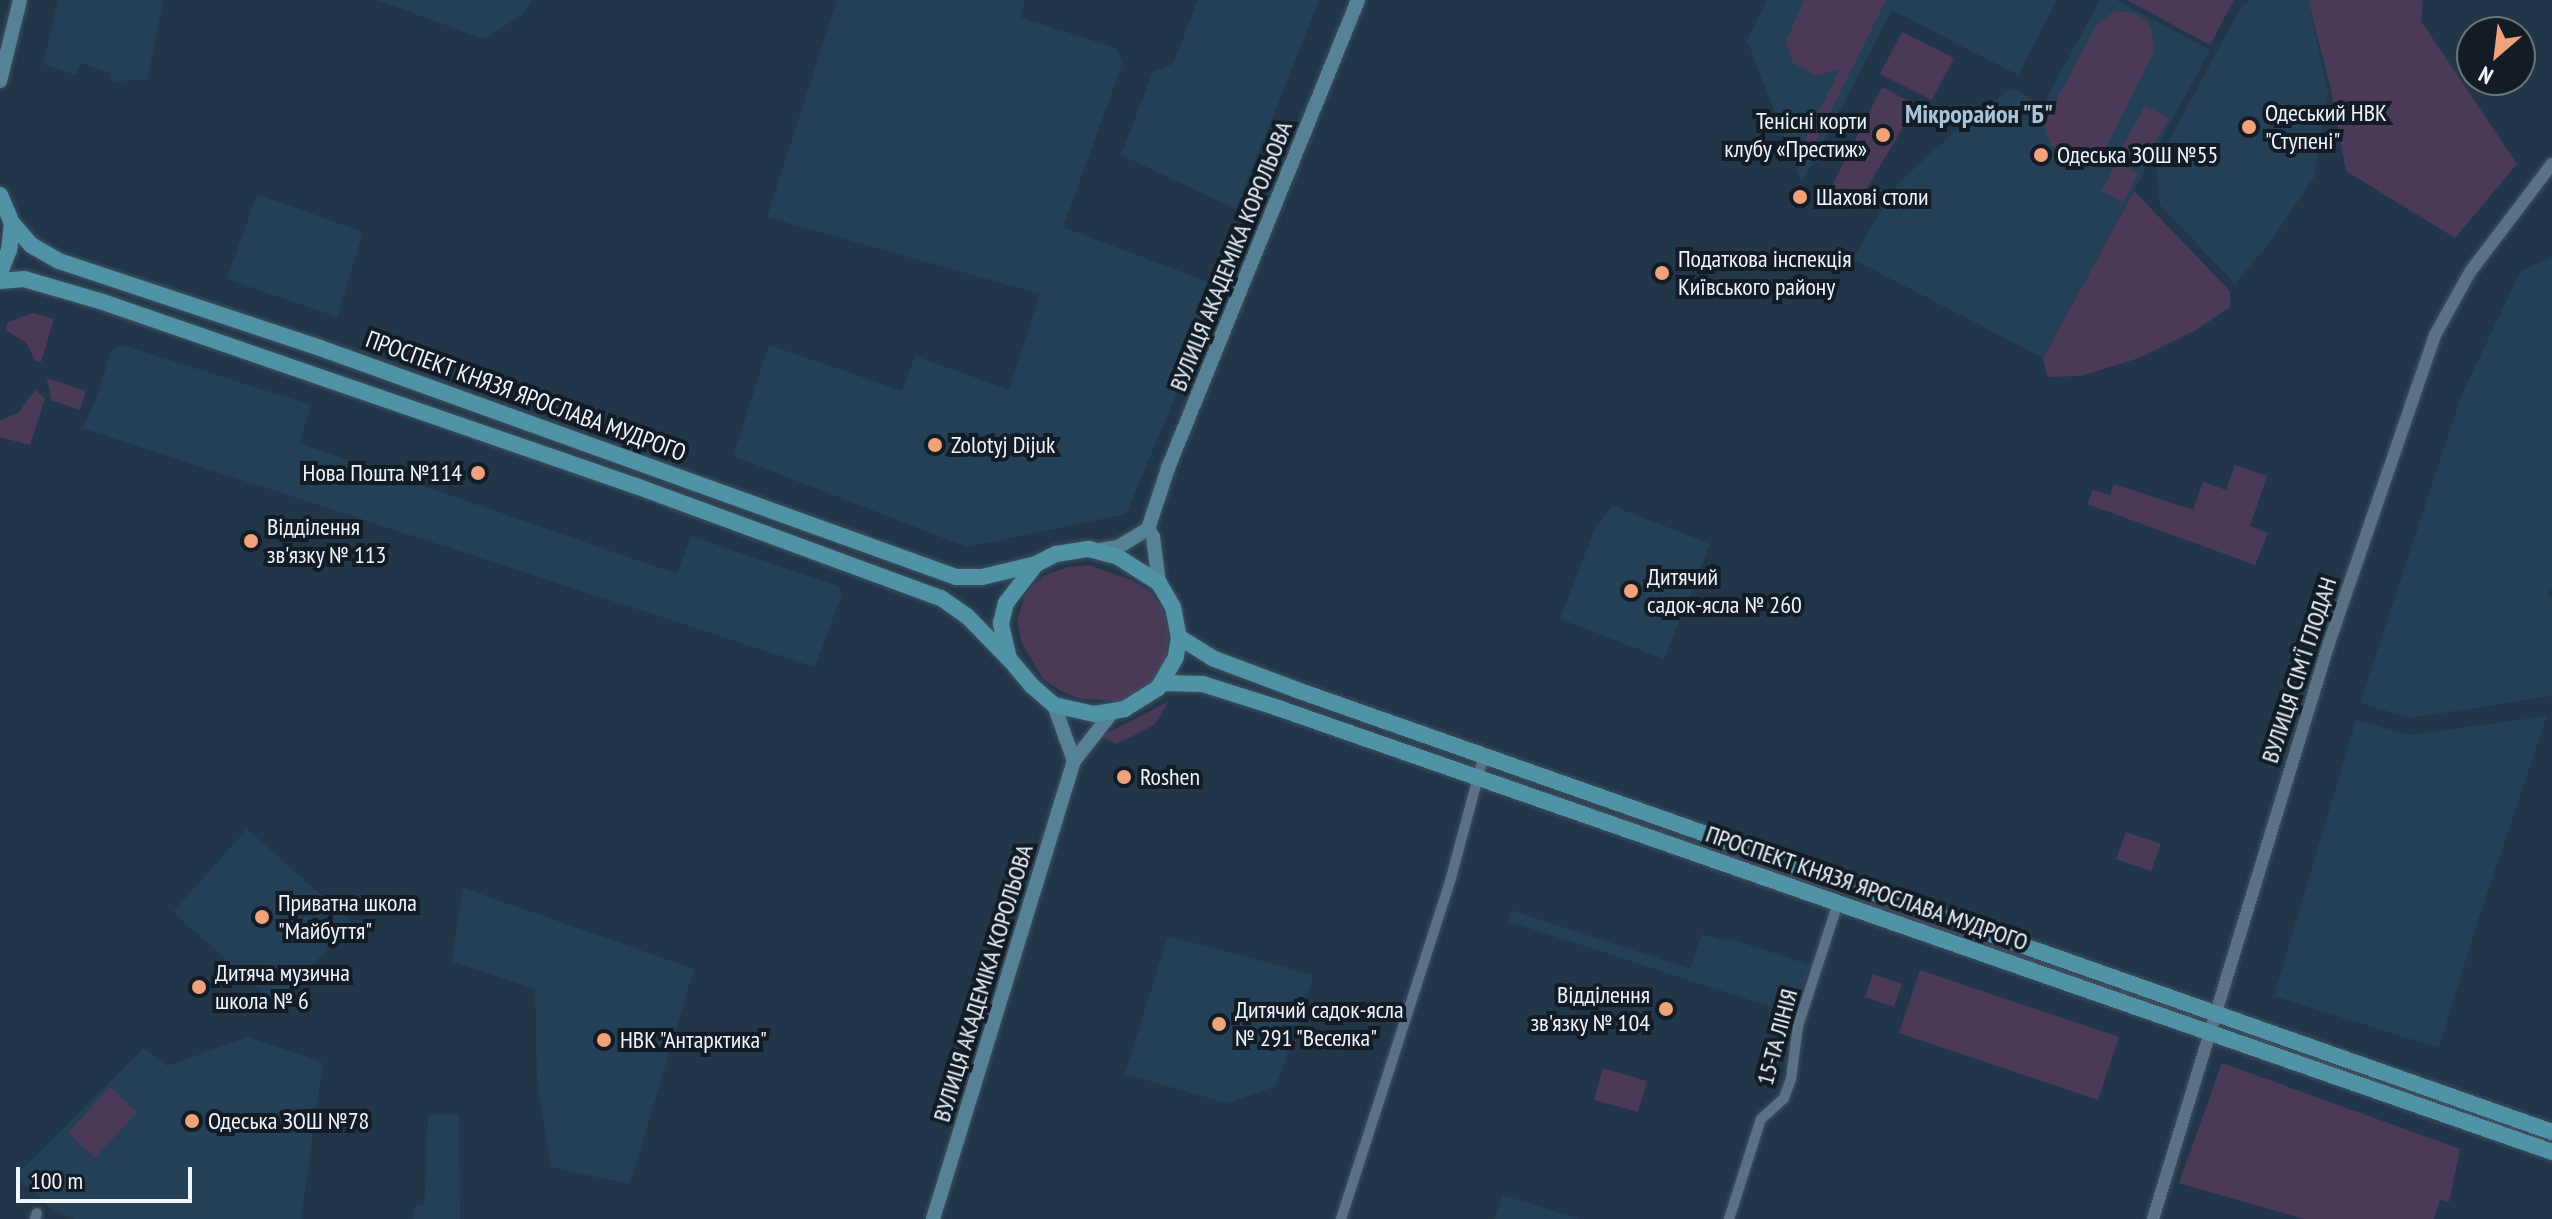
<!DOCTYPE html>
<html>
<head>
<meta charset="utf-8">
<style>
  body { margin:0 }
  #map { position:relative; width:2552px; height:1219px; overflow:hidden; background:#213648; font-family:"PT Sans Narrow",sans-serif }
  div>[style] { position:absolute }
  .built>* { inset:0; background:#244057 }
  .green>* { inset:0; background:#4b3a57 }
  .roads { filter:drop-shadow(0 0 2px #3f5160) drop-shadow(0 0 2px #3f5160) }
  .minor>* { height:10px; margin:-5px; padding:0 5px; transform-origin:5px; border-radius:5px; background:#5a7186 }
  .tertiary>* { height:12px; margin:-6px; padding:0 6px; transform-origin:6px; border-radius:6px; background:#5a7186 }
  .secondary>* { height:14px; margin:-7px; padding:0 7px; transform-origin:7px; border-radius:7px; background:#558296 }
  .primary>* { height:16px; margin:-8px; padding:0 8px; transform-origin:8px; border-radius:8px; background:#5092a6 }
  .dots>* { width:22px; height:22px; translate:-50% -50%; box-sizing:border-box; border:4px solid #131c25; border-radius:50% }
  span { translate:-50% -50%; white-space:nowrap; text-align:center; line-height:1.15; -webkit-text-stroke:8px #131c25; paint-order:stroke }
  .poi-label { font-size:24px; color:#eef6fd }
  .left { translate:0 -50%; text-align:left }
  .right { translate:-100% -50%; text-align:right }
  .street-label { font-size:24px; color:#eef6fd }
  .neighbourhood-label { font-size:26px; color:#a9c3d9; font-weight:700 }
  .north { position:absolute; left:2456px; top:16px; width:80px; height:80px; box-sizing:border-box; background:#131c25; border:2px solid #6b737b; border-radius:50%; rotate:208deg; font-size:22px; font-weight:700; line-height:32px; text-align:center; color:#eef6fd }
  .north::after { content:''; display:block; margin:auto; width:28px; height:36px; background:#f0a27a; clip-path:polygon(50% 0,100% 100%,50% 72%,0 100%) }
  .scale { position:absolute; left:16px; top:1167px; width:176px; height:36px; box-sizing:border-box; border:4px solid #eef6fd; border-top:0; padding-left:10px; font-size:24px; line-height:28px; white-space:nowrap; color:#eef6fd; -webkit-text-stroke:6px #131c25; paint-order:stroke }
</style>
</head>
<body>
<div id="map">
  <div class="built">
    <div style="clip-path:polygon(58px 0,163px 0,147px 80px,110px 81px,112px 74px,81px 63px,76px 75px,43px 64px)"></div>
    <div style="clip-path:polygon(377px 0,531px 0,525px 13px,484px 39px)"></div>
    <div style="clip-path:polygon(837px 0,1025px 0,1020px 17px,1115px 48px,1123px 61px,1063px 227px,1221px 287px,1126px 514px,967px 547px,733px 456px,769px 345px,902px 391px,915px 356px,1009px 390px,1040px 294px,767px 217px)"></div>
    <div style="clip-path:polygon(1198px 0,1319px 0,1236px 209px,1121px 155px,1153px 72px,1173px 64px)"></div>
    <div style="clip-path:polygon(1767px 0,2057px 0,2018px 75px,1892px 10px,1802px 183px,1747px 40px)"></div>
    <div style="clip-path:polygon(2100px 0,2116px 0,2210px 50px,2043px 358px,1853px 259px,1896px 185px,1962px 125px,2011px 88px,2043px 105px)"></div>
    <div style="clip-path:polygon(2251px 0,2308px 0,2328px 92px,2314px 177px,2271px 241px,2235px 284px,2160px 205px,2156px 165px,2241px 7px)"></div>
    <div style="clip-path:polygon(257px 194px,363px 232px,337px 317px,227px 279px)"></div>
    <div style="clip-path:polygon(2552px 257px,2552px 588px,2547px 595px,2552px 599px,2552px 696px,2410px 718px,2360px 703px,2462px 394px,2521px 271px)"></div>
    <div style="clip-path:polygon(122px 345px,311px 405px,299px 443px,677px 574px,691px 536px,840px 587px,842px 594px,815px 667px,82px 428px,95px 402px,111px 352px)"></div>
    <div style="clip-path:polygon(1613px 506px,1710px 544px,1664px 659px,1560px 619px,1595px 528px)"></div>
    <div style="clip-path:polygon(2547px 716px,2475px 929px,2439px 1048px,2274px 996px,2356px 720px,2409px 735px)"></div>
    <div style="clip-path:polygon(247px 829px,351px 922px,277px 1005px,173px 912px)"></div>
    <div style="clip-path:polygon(463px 888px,694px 969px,630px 1184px,551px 1167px,537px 1079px,535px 989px,452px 961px)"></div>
    <div style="clip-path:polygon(1511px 910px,1690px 969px,1702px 934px,1726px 942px,1728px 938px,1810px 965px,1793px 1014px,1508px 921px)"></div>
    <div style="clip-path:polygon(1168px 936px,1314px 975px,1276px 1086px,1227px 1103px,1125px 1074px)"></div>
    <div style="clip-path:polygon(248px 1037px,323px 1063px,301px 1219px,74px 1219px,53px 1210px,15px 1176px,144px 1048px,167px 1066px)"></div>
    <div style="clip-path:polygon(459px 1114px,460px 1219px,413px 1219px,415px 1206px,423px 1205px,425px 1196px,428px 1115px)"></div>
    <div style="clip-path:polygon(1502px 1195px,1580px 1219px,1495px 1219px)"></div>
  </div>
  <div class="green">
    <div style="clip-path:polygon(1804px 0,1886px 0,1810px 153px,1801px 148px,1840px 69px,1816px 76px,1793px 63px,1786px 41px)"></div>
    <div style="clip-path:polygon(2127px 0,2234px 0,2210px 45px)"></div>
    <div style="clip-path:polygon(2308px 0,2423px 0,2421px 21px,2517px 164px,2455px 238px,2346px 171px,2330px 86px)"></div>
    <div style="clip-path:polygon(2115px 11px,2136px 14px,2145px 20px,2151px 28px,2154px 52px,2105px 149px,2097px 158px,2077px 161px,2066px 158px,2050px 144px,2045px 130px,2047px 118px,2097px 24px)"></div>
    <div style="clip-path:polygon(1902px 32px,1954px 58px,1932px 100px,1880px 74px)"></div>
    <div style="clip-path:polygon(1882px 87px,1916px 105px,1854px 210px,1826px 197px)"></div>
    <div style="clip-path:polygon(2145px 105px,2169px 118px,2144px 163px,2121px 150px)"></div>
    <div style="clip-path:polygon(2117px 162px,2138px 174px,2123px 202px,2101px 191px)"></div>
    <div style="clip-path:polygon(2134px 191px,2230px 291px,2230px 307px,2196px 330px,2139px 358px,2081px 376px,2047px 377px,2043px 358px)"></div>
    <div style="clip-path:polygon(32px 313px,54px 319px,41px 362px,35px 360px,26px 343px,6px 330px,8px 322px)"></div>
    <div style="clip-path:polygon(47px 378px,86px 391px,80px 410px,51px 400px)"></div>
    <div style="clip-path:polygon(35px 390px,45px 398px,30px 445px,0 437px,0 421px,19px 412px)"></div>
    <div style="clip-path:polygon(2235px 465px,2267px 476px,2250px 526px,2268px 533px,2255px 565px,2087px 504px,2093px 490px,2110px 495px,2114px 484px,2193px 510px,2203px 482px,2226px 490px)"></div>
    <div style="clip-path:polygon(1089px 565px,1131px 580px,1150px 591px,1163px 609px,1169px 631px,1167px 654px,1158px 675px,1142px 692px,1123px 701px,1081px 699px,1061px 691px,1043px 679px,1021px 641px,1017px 620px,1026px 593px,1043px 576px,1068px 567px)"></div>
    <div style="clip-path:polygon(1168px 702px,1155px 724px,1133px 736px,1116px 744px,1101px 736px)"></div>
    <div style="clip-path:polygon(1498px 775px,1830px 889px,1828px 894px,1497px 780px)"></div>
    <div style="clip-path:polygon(2126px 832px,2161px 844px,2151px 871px,2116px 859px)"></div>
    <div style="clip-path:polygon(1862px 900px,2197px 1017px,2195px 1022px,1861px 906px)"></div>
    <div style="clip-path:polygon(1920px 970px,2119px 1037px,2098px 1100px,1899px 1033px)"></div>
    <div style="clip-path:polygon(1873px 974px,1902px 984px,1894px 1007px,1865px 997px)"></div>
    <div style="clip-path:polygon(2244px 1034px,2552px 1141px,2552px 1147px,2242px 1039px)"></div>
    <div style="clip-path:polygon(2222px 1063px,2460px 1149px,2449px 1202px,2440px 1200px,2434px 1219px,2304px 1219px,2179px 1183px)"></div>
    <div style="clip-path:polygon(1603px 1068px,1647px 1081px,1638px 1112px,1594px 1100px)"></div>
    <div style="clip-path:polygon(110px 1087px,137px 1112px,95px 1158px,68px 1133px)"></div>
  </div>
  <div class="roads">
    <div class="minor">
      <div style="left:35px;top:1219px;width:6px;rotate:-72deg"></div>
      <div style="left:1341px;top:1219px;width:358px;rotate:-72.1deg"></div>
      <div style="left:1451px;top:878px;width:127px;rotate:-75deg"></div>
      <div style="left:1729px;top:1219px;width:105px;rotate:-72.3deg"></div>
      <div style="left:1761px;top:1119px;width:31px;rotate:-42deg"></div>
      <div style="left:1784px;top:1098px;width:20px;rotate:-70deg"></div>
      <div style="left:1791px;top:1079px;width:53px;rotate:-82.5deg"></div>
      <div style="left:1798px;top:1026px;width:129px;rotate:-72deg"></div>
    </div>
    <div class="tertiary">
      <div style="left:2153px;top:1219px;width:602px;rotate:-73.01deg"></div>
      <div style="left:2329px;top:643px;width:326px;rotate:-71deg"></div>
      <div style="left:2435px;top:335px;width:72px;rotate:-60.9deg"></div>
      <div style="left:2470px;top:272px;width:136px;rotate:-52.8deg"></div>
    </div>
    <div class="secondary">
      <div style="left:0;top:81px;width:83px;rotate:-76.1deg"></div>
      <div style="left:1148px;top:529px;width:9px;rotate:58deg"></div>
      <div style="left:1153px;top:537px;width:46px;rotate:82.6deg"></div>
      <div style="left:1099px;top:550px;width:19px;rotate:-9deg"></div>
      <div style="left:1118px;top:547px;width:35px;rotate:-31deg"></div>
      <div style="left:1148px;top:529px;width:64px;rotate:-71.8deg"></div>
      <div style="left:1168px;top:468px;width:505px;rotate:-67.9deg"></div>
      <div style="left:1054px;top:705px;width:59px;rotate:70.3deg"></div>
      <div style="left:933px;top:1219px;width:479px;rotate:-72.9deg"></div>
      <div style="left:1074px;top:761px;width:63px;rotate:-52deg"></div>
    </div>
    <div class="primary">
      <div style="left:0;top:195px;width:30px;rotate:67deg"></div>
      <div style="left:12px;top:223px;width:27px;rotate:96deg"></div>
      <div style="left:9px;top:250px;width:24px;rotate:112deg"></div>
      <div style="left:12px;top:223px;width:29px;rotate:49deg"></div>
      <div style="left:31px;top:245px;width:32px;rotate:30deg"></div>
      <div style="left:59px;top:261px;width:275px;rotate:18.4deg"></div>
      <div style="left:320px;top:348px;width:676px;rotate:19.8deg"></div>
      <div style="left:956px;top:577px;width:26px"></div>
      <div style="left:982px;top:577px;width:56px;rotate:-13.5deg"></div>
      <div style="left:0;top:281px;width:24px;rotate:-5deg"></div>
      <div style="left:24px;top:279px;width:82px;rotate:16.2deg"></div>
      <div style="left:103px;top:302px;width:564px;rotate:19.05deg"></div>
      <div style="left:636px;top:486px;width:325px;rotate:20.2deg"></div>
      <div style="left:941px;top:598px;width:32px;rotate:35deg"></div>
      <div style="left:967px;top:616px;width:60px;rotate:45.7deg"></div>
      <div style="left:1089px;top:549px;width:30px;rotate:15deg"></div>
      <div style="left:1118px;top:557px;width:49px;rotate:32.4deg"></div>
      <div style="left:1159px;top:583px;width:28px;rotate:60deg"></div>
      <div style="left:1173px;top:607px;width:31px;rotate:79deg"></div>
      <div style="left:1179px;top:637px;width:20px;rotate:99deg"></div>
      <div style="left:1176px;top:657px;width:36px;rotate:120deg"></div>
      <div style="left:1158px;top:688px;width:39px;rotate:148deg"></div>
      <div style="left:1125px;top:709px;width:31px;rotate:171deg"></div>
      <div style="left:1094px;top:714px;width:41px;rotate:-167.3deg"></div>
      <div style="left:1054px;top:705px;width:29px;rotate:-139deg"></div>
      <div style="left:1032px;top:686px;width:35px;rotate:-130deg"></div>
      <div style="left:1009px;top:659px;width:37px;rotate:-103deg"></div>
      <div style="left:1001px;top:623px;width:21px;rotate:-76deg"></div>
      <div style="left:1006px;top:603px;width:49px;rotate:-52.4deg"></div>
      <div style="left:1036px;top:564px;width:22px;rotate:-27deg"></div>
      <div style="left:1056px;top:554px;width:33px;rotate:-9deg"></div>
      <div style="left:1179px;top:637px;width:39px;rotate:32deg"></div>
      <div style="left:1212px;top:658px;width:91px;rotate:20.6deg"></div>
      <div style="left:1297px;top:690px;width:1331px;rotate:19.4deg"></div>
      <div style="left:1163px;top:683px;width:40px;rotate:1.4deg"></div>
      <div style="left:1203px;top:684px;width:79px;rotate:17.7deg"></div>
      <div style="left:1278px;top:708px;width:1349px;rotate:19.21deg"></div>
    </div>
  </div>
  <div class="dots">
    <div style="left:2249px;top:127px;background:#f0a27a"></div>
    <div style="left:1883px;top:135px;background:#f0a27a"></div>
    <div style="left:2041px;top:155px;background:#f0a27a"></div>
    <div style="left:1800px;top:197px;background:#f0a27a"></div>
    <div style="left:1662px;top:273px;background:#f0a27a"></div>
    <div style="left:935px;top:445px;background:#f0a27a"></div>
    <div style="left:478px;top:473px;background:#f0a27a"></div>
    <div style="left:251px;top:541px;background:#f0a27a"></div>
    <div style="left:1631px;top:591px;background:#f0a27a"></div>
    <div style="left:1124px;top:777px;background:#f0a27a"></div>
    <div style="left:262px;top:917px;background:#f0a27a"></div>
    <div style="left:199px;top:987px;background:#f0a27a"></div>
    <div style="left:1666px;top:1009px;background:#f0a27a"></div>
    <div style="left:1219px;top:1024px;background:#f0a27a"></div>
    <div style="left:604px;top:1040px;background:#f0a27a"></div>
    <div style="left:192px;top:1121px;background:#f0a27a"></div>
  </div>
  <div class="poi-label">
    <span class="left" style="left:2265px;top:127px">Одеський НВК<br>"Ступені"</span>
    <span class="right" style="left:1867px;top:135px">Тенісні корти<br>клубу «Престиж»</span>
    <span class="left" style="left:2057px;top:155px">Одеська ЗОШ №55</span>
    <span class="left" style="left:1816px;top:197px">Шахові столи</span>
    <span class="left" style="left:1678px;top:273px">Податкова інспекція<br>Київського району</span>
    <span class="left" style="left:951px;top:445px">Zolotyj Dijuk</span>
    <span class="right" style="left:462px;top:473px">Нова Пошта №114</span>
    <span class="left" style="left:267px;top:541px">Відділення<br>зв'язку № 113</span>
    <span class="left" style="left:1647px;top:591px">Дитячий<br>садок-ясла № 260</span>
    <span class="left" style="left:1140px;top:777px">Roshen</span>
    <span class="left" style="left:278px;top:917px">Приватна школа<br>"Майбуття"</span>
    <span class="left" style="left:215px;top:987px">Дитяча музична<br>школа № 6</span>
    <span class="right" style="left:1650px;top:1009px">Відділення<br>зв'язку № 104</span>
    <span class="left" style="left:1235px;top:1024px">Дитячий садок-ясла<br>№ 291 "Веселка"</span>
    <span class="left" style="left:620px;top:1040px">НВК "Антарктика"</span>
    <span class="left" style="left:208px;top:1121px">Одеська ЗОШ №78</span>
  </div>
  <div class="street-label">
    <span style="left:1231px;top:256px;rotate:-68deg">ВУЛИЦЯ АКАДЕМІКА КОРОЛЬОВА</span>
    <span style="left:526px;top:396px;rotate:20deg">ПРОСПЕКТ КНЯЗЯ ЯРОСЛАВА МУДРОГО</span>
    <span style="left:2299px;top:670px;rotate:-72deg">ВУЛИЦЯ СІМ'Ї ГЛОДАН</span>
    <span style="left:1867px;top:888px;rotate:19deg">ПРОСПЕКТ КНЯЗЯ ЯРОСЛАВА МУДРОГО</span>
    <span style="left:983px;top:983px;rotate:-73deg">ВУЛИЦЯ АКАДЕМІКА КОРОЛЬОВА</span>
    <span style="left:1777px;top:1037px;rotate:-75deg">15-ТА ЛІНІЯ</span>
  </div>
  <div class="neighbourhood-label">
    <span style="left:1979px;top:114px">Мікрорайон "Б"</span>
  </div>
  <div class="north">N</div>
  <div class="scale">100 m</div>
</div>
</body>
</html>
